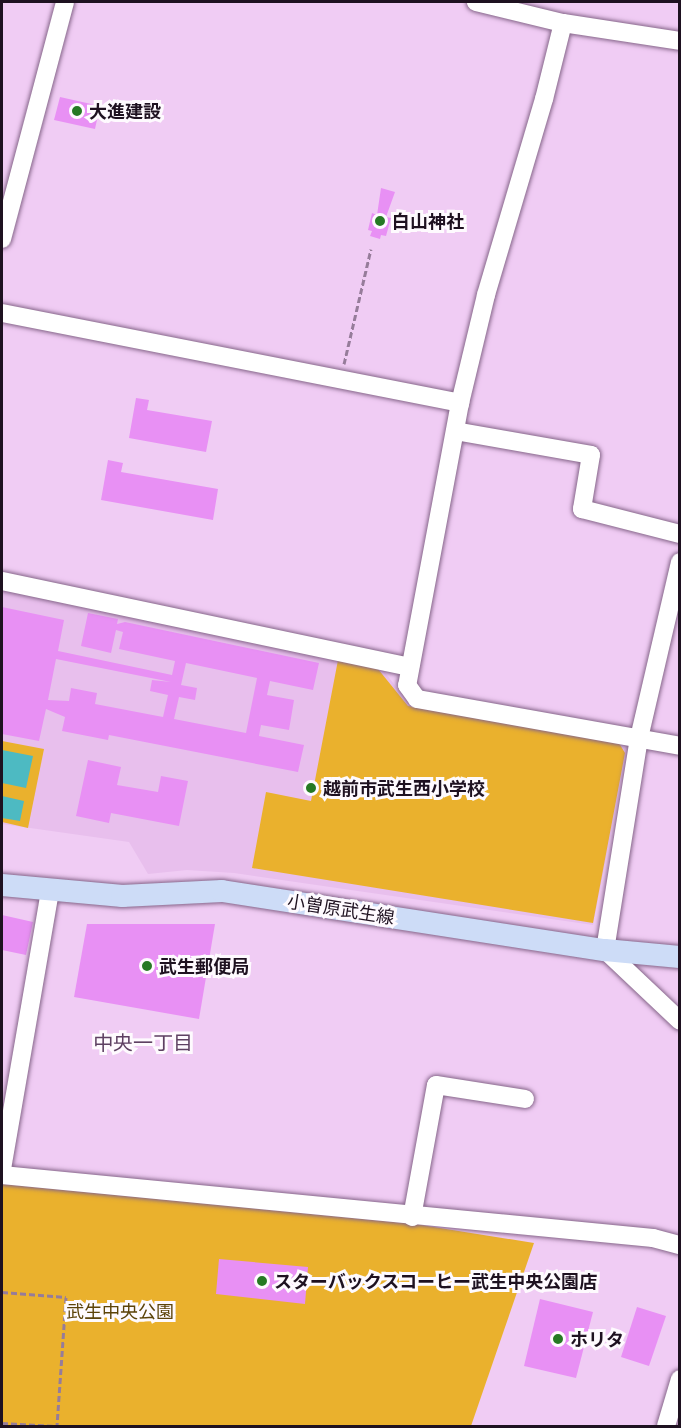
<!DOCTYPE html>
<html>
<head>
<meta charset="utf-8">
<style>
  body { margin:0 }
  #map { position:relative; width:681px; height:1428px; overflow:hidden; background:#f0ccf4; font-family:"Open Sans","Noto Sans JP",sans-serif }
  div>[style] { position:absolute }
  .built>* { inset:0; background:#e8bfed }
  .green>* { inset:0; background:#eab12d }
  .water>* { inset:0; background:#4dbac2 }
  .building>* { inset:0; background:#e890f4 }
  .path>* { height:3px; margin-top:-1.5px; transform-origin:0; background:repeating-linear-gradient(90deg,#967c9a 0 6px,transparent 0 9px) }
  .roads { filter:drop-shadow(0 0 2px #86668a) drop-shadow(0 0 2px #86668a) }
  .minor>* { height:18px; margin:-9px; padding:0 9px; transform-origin:9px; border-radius:9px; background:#fff }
  .major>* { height:22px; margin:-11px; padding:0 11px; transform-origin:11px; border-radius:11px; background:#cddcf7 }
  .dots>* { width:16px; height:16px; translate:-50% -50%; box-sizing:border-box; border:3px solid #fefafe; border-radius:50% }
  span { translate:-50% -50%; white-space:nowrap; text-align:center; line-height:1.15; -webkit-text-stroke:6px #fefafe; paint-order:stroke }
  .poi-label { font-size:18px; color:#1e1120; font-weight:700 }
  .left { translate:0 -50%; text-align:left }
  .street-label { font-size:18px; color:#1e1120 }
  .park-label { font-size:18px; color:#5c4309 }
  .neighbourhood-label { font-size:20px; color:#5e4062 }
  .frame { position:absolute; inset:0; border:3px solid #1e1120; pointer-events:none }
</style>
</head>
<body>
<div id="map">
  <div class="built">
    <div style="clip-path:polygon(2px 588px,380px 666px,410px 705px,620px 742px,627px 752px,593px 925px,234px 873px,187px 870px,148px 874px,129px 842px,2px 824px)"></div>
  </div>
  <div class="green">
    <div style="clip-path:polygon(338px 660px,378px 669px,408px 706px,619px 743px,625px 753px,593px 923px,252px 868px,266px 792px,311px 801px)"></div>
    <div style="clip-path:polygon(2px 741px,44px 749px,28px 828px,2px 822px)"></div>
    <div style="clip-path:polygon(2px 1184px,415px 1224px,534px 1243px,471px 1426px,2px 1426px)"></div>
  </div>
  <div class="water">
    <div style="clip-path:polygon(2px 750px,33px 756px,26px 788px,2px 783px)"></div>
    <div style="clip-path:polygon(2px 796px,24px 801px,20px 821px,2px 818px)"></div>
  </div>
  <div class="building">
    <div style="clip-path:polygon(60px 97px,100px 106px,95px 129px,54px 120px)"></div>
    <div style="clip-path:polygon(381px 188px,395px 192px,386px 217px,391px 218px,386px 236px,381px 235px,380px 239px,370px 236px,372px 231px,368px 230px,372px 213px,377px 215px)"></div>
    <div style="clip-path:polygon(136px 398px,149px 400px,147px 410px,212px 421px,206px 452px,129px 438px)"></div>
    <div style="clip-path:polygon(108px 460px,123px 463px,121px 472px,218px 489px,213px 520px,101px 500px)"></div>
    <div style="clip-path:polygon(evenodd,2px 607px,64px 620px,58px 651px,172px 675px,175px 661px,119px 649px,123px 632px,116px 630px,111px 653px,81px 646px,88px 613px,118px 619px,117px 624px,125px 622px,319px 663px,313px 690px,270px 681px,267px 695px,294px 700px,289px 730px,261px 725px,259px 736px,304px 745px,298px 772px,109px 735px,108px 740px,62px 731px,65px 717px,46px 709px,39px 741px,2px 734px,2px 607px,56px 659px,171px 682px,152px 680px,150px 691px,168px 695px,163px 717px,95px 704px,97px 693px,71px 688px,69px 701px,48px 700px,56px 659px,2px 607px,186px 663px,257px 678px,246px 733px,174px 719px,179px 697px,195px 700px,197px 688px,181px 685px,186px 663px)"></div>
    <div style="clip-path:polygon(88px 760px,121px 767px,117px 785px,158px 792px,161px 776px,188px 781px,179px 826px,111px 813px,109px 823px,76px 816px)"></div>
    <div style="clip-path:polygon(2px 915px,33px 922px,26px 955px,2px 950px)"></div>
    <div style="clip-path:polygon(87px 924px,215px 924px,199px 1019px,74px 997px)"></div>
    <div style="clip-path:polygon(219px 1259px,308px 1267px,305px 1304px,216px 1294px)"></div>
    <div style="clip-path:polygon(540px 1299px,593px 1312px,576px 1378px,524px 1366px)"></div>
    <div style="clip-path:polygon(637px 1307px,666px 1316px,649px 1366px,621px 1357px)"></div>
  </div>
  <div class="path">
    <div style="left:344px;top:364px;width:118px;rotate:-76.8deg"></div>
    <div style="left:2px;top:1292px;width:64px;rotate:4.5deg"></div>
    <div style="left:66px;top:1297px;width:129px;rotate:94deg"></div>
    <div style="left:2px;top:1423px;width:54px;rotate:3.2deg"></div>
  </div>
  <div class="roads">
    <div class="minor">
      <div style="left:476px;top:2px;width:89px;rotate:13.6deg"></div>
      <div style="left:563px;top:23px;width:118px;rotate:8.7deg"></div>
      <div style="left:563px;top:23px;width:78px;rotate:104deg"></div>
      <div style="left:544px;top:99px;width:204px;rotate:106.5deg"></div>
      <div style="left:486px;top:295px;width:111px;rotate:103.5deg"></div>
      <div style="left:460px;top:403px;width:287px;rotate:100.6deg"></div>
      <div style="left:407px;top:685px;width:17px;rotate:54deg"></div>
      <div style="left:417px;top:699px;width:267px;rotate:10.1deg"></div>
      <div style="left:2px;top:239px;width:245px;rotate:-75.1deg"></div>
      <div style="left:2px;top:313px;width:467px;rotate:11.1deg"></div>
      <div style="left:455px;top:431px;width:138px;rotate:10deg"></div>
      <div style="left:591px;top:455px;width:55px;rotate:99.5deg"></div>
      <div style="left:582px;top:509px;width:101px;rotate:14.3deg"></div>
      <div style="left:680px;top:562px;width:181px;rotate:103.1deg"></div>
      <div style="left:639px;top:738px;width:215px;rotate:99.1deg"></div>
      <div style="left:605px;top:950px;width:103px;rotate:43.4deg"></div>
      <div style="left:2px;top:581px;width:417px;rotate:11.9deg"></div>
      <div style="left:2px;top:1169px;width:282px;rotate:-80.2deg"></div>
      <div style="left:2px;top:1175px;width:654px;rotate:5.53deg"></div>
      <div style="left:653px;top:1238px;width:28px;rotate:15deg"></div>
      <div style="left:412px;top:1217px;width:134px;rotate:-79.7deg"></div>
      <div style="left:436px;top:1085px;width:90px;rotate:8.9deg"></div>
      <div style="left:666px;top:1426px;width:49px;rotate:-73.4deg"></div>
    </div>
    <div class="major">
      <div style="left:2px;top:885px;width:121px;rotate:5.2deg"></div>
      <div style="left:122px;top:896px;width:100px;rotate:-2.9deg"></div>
      <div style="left:222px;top:891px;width:388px;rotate:8.8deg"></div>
      <div style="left:605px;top:950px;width:75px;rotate:5.3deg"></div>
    </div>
  </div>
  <div class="dots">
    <div style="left:77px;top:111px;background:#267924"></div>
    <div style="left:380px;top:221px;background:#267924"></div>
    <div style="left:311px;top:788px;background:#267924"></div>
    <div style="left:147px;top:966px;background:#267924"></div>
    <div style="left:262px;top:1281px;background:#267924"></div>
    <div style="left:558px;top:1339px;background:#267924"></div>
  </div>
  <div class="poi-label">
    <span class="left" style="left:89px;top:111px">大進建設</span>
    <span class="left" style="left:392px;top:221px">白山神社</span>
    <span class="left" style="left:323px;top:788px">越前市武生西小学校</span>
    <span class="left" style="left:159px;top:966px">武生郵便局</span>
    <span class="left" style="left:274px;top:1281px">スターバックスコーヒー武生中央公園店</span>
    <span class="left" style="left:570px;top:1339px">ホリタ</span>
  </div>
  <div class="street-label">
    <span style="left:341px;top:909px;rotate:9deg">小曽原武生線</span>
  </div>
  <div class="park-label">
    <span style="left:120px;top:1311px">武生中央公園</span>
  </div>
  <div class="neighbourhood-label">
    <span style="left:143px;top:1042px">中央一丁目</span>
  </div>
  <div class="frame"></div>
</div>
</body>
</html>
